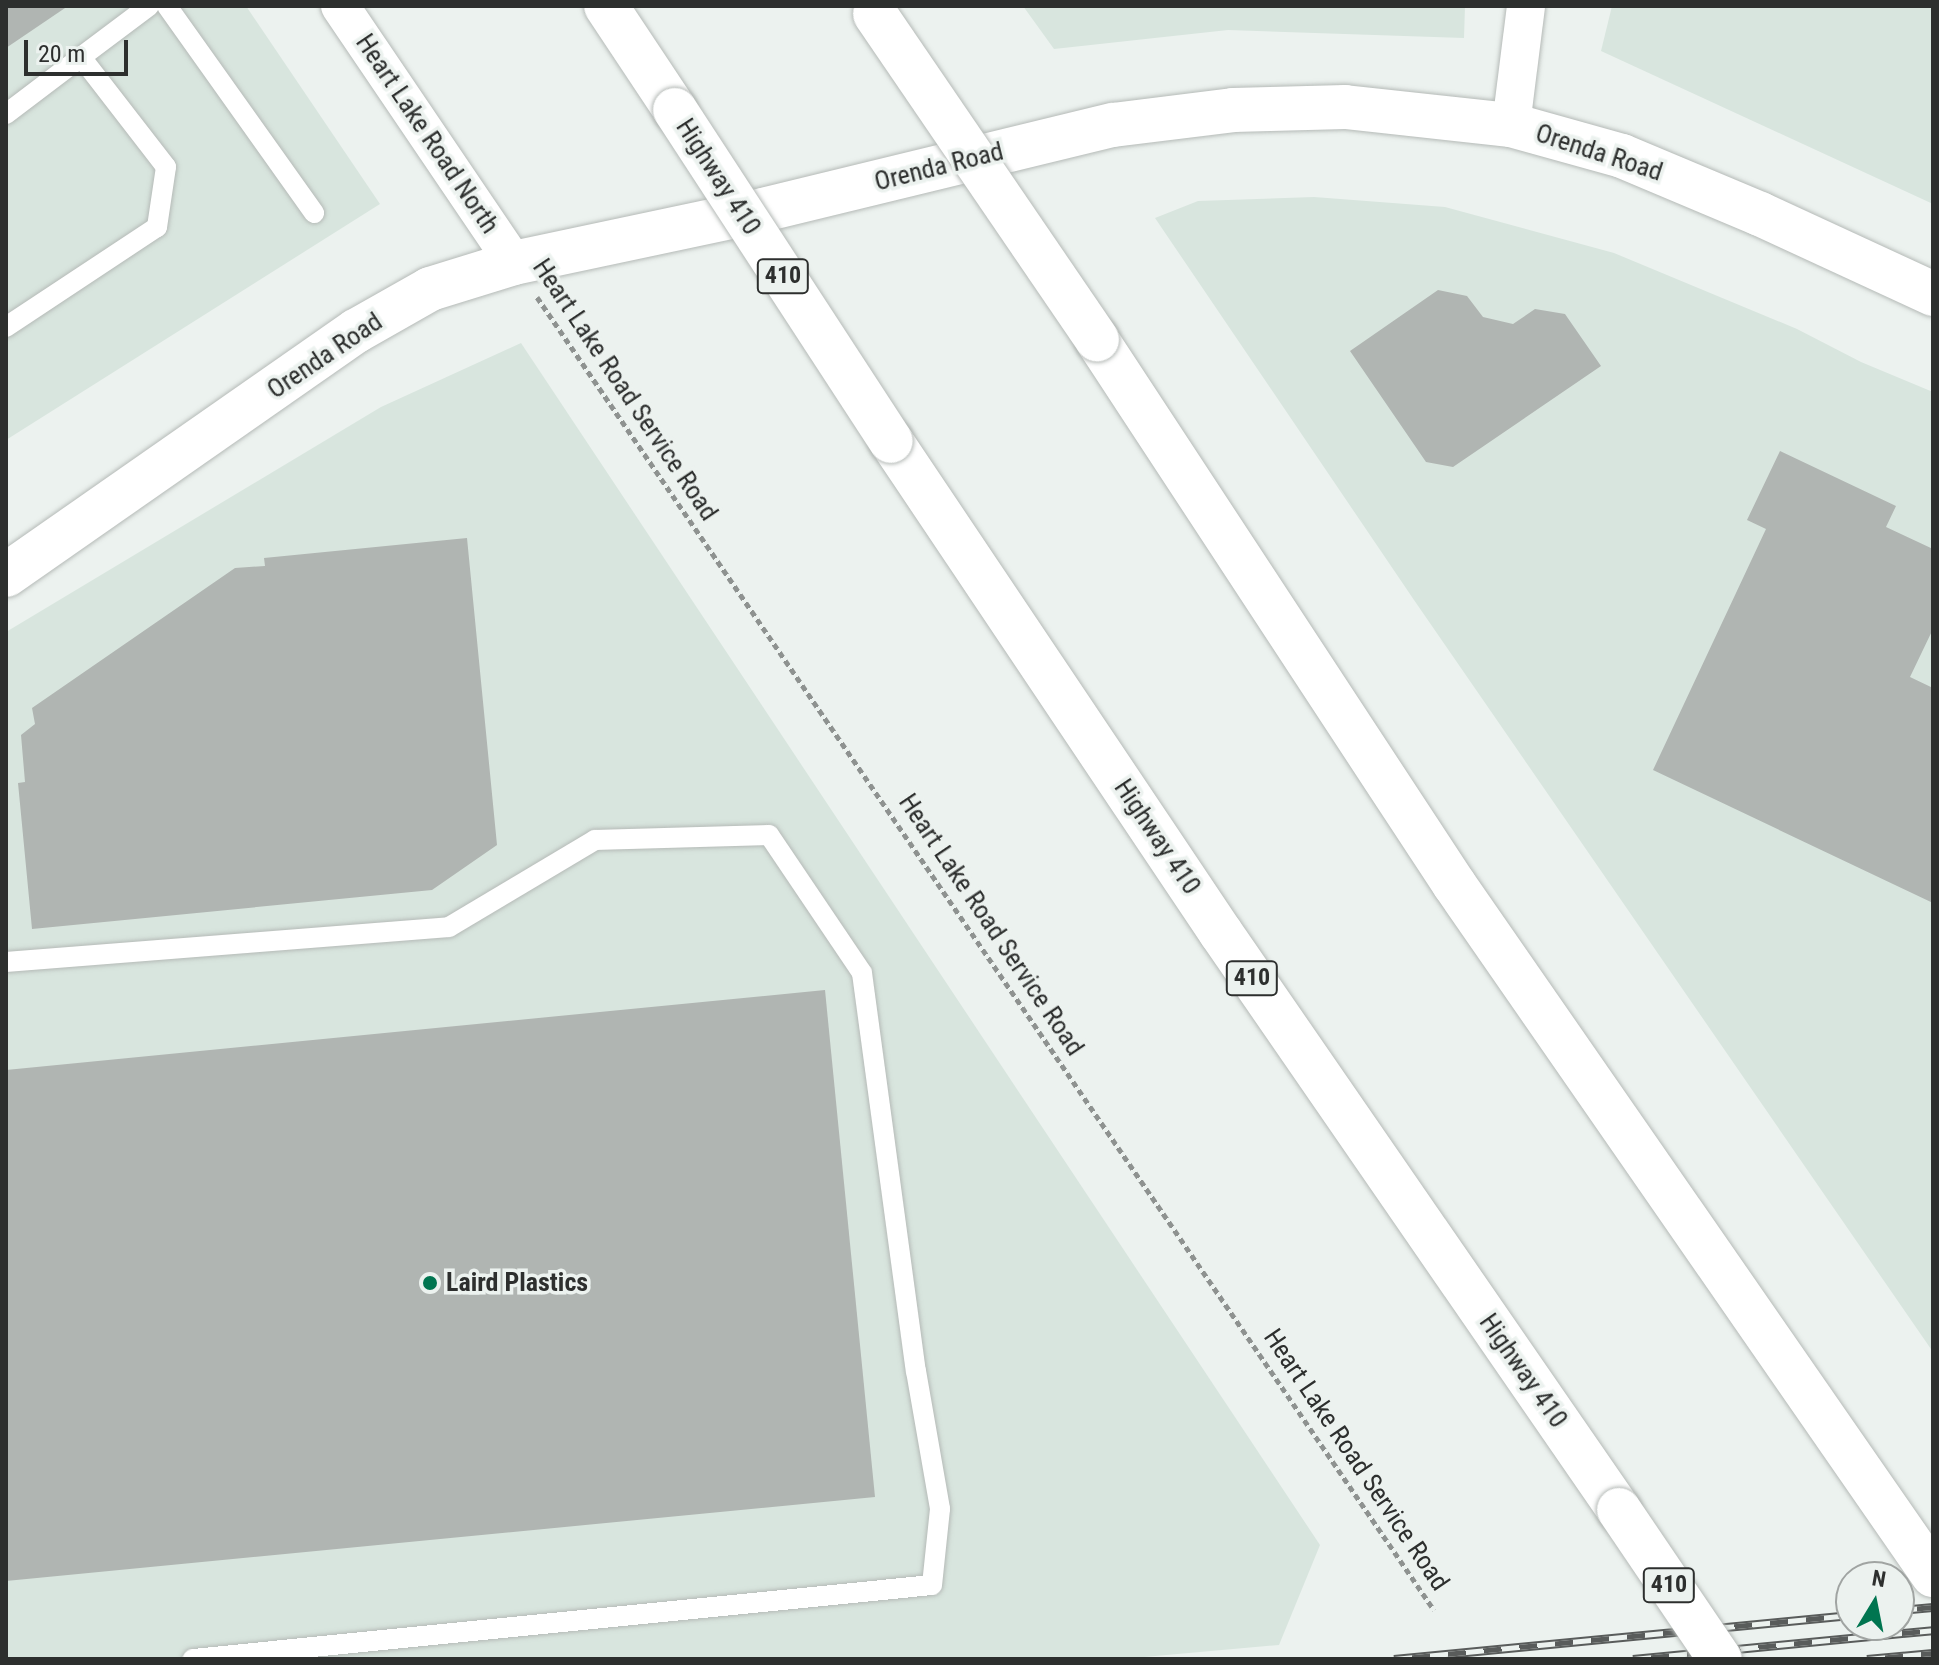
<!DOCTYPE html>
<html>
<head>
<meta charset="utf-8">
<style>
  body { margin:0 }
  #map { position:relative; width:1939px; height:1665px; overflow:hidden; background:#ecf2ef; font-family:"Roboto Condensed",sans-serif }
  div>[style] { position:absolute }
  .built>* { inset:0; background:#d8e5de }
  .building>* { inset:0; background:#b0b5b2 }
  .path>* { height:5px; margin-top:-2.5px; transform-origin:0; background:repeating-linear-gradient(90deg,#8e9290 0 6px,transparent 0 10px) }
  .roads { filter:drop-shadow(0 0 2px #b5bab7) drop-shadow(0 0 2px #b5bab7) }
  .service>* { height:20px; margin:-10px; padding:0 10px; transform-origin:10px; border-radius:10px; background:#fff }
  .minor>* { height:38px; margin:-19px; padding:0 19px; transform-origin:19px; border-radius:19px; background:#fff }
  .tertiary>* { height:44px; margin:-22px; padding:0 22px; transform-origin:22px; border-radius:22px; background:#fff }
  .motorway>* { height:44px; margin:-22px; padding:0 22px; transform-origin:22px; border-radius:22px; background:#fff }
  .rail>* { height:9px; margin-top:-4.5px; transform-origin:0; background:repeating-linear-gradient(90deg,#ecf2ef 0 18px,#595c5b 0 36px); box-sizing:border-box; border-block:2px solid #595c5b }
  .bridges { filter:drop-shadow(0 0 2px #b5bab7) drop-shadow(0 0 2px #b5bab7) }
  .motorway-bridge>* { height:44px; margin:-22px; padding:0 22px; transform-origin:22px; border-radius:22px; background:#fff }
  .dots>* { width:22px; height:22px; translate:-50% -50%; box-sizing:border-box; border:4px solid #ecf2ef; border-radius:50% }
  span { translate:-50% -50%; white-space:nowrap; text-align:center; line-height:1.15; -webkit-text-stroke:7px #ecf2ef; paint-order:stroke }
  .shield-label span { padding:2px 6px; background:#ecf2ef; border:2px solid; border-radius:6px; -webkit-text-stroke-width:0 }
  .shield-label { font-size:24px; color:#2d2f2e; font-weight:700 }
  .street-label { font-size:26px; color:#2d2f2e }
  .poi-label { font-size:26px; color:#2d2f2e; font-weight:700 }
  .left { translate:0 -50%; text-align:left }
  .frame { position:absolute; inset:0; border:8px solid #2d2f2e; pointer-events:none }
  .north { position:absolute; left:1835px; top:1561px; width:80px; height:80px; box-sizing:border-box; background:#ecf2ef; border:2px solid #a0a4a2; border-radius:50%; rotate:10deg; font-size:22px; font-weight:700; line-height:32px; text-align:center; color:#2d2f2e }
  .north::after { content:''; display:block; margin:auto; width:28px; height:36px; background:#007550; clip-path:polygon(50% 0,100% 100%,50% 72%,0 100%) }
  .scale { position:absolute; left:24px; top:40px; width:104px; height:36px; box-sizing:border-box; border:4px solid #2d2f2e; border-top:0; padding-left:10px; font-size:24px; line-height:28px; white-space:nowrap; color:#2d2f2e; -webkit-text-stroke:6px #ecf2ef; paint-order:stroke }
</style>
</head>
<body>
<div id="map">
  <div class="built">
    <div style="clip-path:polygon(6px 6px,246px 6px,380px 204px,6px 440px)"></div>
    <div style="clip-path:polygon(1023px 6px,1465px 6px,1464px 38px,1228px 30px,1054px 49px)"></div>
    <div style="clip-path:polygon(1612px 6px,1933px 6px,1933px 204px,1601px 51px)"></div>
    <div style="clip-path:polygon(1314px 197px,1445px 207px,1614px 253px,1797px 329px,1861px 362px,1933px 392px,1933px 1352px,1414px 600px,1155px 218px,1198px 201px)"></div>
    <div style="clip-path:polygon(521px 343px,1320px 1545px,1279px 1645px,1122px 1659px,6px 1659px,6px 632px,381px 407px)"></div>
  </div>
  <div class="building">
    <div style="clip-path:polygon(6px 6px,68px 6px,6px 48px)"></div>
    <div style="clip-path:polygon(1438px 290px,1467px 296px,1483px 317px,1513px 324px,1535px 309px,1565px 314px,1601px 366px,1453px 467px,1426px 462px,1350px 351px)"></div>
    <div style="clip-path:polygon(1780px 451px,1896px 506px,1886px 527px,1933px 549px,1933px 629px,1910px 677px,1933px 688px,1933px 903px,1653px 770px,1766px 529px,1747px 520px)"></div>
    <div style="clip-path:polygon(467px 538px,497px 845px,432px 890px,32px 929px,18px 783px,25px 782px,21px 735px,35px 724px,32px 708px,235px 568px,265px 566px,264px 558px)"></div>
    <div style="clip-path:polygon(825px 990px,875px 1497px,6px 1581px,6px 1070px)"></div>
  </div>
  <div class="path">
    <div style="left:537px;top:297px;width:1590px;rotate:55.66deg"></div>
  </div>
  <div class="roads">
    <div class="service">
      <div style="left:167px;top:6px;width:254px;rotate:54.6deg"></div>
      <div style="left:81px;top:57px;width:85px;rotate:-36.9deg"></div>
      <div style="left:6px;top:114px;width:94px;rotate:-37.2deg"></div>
      <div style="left:81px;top:57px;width:139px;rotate:52.3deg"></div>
      <div style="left:166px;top:167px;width:61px;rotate:98.5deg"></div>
      <div style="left:157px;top:227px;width:181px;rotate:146.5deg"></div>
      <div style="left:6px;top:962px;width:444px;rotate:-4.5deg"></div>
      <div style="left:449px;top:927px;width:170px;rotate:-30.8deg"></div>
      <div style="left:595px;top:840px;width:174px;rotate:-1.6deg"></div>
      <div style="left:769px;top:835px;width:166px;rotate:56deg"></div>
      <div style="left:862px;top:973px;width:402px;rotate:82.3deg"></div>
      <div style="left:916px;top:1371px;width:140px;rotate:80.1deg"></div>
      <div style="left:940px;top:1509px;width:76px;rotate:96deg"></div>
      <div style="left:932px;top:1585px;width:743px;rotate:174.28deg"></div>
    </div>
    <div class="minor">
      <div style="left:340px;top:6px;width:310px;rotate:55.9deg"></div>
      <div style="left:1511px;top:125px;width:120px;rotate:-82.8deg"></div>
    </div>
    <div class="tertiary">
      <div style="left:6px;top:575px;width:427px;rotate:-34.9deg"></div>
      <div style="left:356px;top:331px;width:85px;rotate:-29.6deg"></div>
      <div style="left:430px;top:289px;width:88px;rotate:-17.2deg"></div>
      <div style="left:514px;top:263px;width:255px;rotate:-12deg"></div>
      <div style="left:763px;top:210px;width:360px;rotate:-13.7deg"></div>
      <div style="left:1113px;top:125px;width:121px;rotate:-7.1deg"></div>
      <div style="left:1233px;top:110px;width:112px;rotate:-1.5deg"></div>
      <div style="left:1345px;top:107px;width:167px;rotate:6.2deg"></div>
      <div style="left:1511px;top:125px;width:115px;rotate:15.6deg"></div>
      <div style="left:1622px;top:156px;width:150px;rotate:22.8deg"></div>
      <div style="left:1760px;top:214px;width:191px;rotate:24.8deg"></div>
    </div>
    <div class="motorway">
      <div style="left:606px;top:6px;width:125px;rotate:56.4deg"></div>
      <div style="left:1097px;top:340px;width:651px;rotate:56.73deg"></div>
      <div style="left:1454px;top:884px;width:841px;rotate:55.27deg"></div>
      <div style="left:891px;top:441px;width:592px;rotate:56.15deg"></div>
      <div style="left:1221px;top:933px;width:701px;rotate:55.4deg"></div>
    </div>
  </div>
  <div class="rail">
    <div style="left:1899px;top:1610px;width:34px;rotate:-5deg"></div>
    <div style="left:1394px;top:1659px;width:459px;rotate:-5.5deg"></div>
    <div style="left:1633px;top:1659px;width:301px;rotate:-5.5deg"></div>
    <div style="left:1867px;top:1659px;width:66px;rotate:-5.2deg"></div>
  </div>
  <div class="bridges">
    <div class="motorway-bridge">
      <div style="left:875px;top:14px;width:394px;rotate:55.7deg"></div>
      <div style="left:675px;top:110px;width:395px;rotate:56.9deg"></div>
      <div style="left:1619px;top:1510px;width:180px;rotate:55.9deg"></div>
    </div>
  </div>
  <div class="dots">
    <div style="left:430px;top:1283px;background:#007550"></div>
  </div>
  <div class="shield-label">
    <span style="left:783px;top:276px">410</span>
    <span style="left:1252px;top:978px">410</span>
    <span style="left:1669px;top:1585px">410</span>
  </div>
  <div class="street-label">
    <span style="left:427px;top:134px;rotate:56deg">Heart Lake Road North</span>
    <span style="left:1599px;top:153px;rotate:18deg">Orenda Road</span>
    <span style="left:939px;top:167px;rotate:-14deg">Orenda Road</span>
    <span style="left:718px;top:177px;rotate:57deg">Highway 410</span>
    <span style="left:325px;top:356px;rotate:-34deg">Orenda Road</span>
    <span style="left:625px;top:390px;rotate:56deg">Heart Lake Road Service Road</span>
    <span style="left:1157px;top:837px;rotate:56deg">Highway 410</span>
    <span style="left:991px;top:925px;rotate:56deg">Heart Lake Road Service Road</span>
    <span style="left:1523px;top:1371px;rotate:55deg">Highway 410</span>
    <span style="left:1356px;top:1460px;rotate:56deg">Heart Lake Road Service Road</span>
  </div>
  <div class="poi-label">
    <span class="left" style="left:446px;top:1283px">Laird Plastics</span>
  </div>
  <div class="frame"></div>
  <div class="north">N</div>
  <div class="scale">20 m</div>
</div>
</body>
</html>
